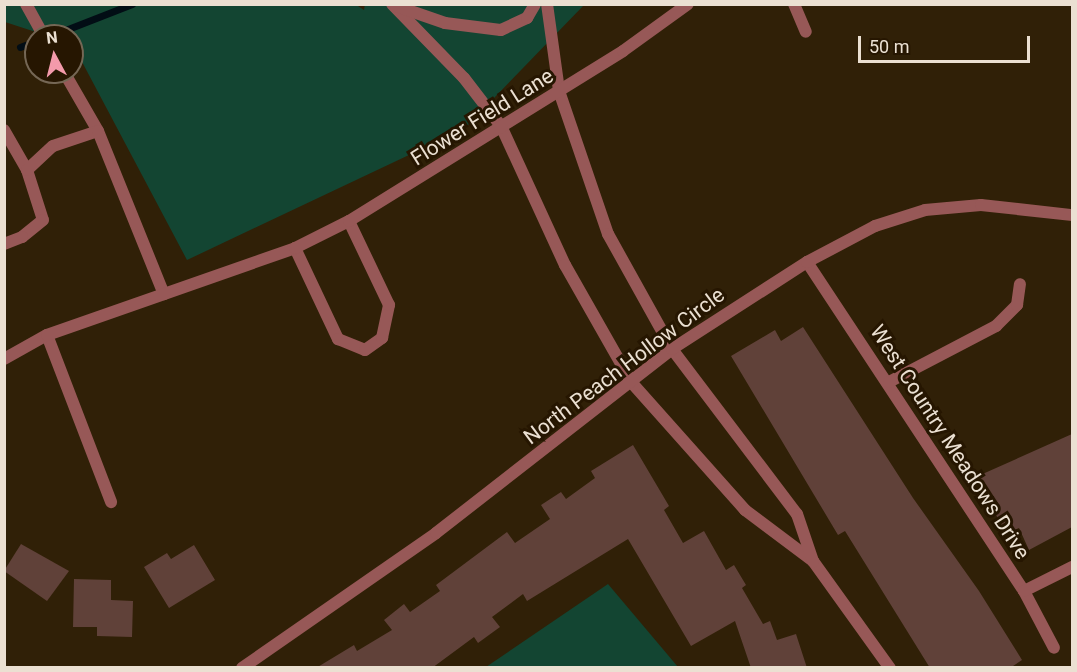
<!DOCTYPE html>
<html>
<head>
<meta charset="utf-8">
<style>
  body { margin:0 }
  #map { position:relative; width:1077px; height:672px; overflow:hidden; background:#302007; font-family:Roboto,sans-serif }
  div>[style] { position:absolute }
  .green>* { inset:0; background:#134532 }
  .stream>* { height:7px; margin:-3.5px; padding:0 3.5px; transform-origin:3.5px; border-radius:3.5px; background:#020d15 }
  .building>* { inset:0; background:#604139 }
  .service>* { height:12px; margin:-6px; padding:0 6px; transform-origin:6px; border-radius:6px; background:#975857 }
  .minor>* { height:12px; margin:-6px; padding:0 6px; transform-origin:6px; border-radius:6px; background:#975857 }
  span { translate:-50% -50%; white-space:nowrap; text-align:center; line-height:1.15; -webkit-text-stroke:6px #261601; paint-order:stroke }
  .street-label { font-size:21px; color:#ebe0d2 }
  .frame { position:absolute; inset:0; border:6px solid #ebe0d2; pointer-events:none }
  .north { position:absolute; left:24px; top:24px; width:60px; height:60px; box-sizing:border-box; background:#261601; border:2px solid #756755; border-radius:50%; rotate:353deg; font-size:16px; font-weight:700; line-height:24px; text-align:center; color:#ebe0d2 }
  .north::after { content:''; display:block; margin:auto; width:21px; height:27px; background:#f39aab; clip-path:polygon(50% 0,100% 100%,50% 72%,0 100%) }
  .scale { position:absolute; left:858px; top:36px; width:172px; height:27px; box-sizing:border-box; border:3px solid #ebe0d2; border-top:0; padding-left:8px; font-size:18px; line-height:21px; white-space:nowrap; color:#ebe0d2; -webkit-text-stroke:4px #261601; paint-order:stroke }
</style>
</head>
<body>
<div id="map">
  <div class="green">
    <div style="clip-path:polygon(5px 4px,355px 4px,364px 10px,365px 4px,584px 5px,464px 129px,187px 260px,72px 43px,72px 36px,48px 36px,5px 22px)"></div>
    <div style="clip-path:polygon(608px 584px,678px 667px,486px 667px)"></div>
  </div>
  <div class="stream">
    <div style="left:50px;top:36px;width:88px;rotate:-21.3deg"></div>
    <div style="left:20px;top:47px;width:17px;rotate:-21deg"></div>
  </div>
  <div class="building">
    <div style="clip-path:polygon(803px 327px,913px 498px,979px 591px,1022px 660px,1010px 668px,930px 668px,845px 531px,838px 535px,731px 356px,775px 330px,781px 341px)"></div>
    <div style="clip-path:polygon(1072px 434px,1072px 527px,1029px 550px,1019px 528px,1005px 534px,978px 476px)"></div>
    <div style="clip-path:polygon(633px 445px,669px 506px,664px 510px,683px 543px,704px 531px,726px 570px,734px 565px,746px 585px,742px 588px,763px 624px,770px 621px,777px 640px,796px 634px,807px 668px,751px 668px,735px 621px,691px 646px,628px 539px,527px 601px,523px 594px,492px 617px,500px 627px,478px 643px,474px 637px,432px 668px,316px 668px,354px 645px,357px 651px,392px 630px,384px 620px,404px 604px,410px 612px,440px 591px,436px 585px,507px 532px,515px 543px,550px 519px,541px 505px,561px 492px,566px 499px,595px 478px,591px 471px)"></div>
    <div style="clip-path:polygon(21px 544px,69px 571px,47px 601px,4px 571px)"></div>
    <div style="clip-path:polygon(194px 545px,215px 580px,169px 608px,144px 567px,167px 553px,171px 559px)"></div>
    <div style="clip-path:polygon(74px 579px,111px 580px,111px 600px,133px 601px,132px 637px,97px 636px,97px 627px,73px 627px)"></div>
  </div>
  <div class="service">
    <div style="left:26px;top:4px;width:37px;rotate:61deg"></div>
    <div style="left:64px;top:72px;width:68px;rotate:60deg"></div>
    <div style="left:4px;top:130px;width:46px;rotate:60.1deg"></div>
    <div style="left:27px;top:170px;width:52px;rotate:72.3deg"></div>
    <div style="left:43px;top:220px;width:27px;rotate:141deg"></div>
    <div style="left:22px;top:237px;width:19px;rotate:159deg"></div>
    <div style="left:27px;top:170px;width:35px;rotate:-43deg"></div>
    <div style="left:53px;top:146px;width:47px;rotate:-18.4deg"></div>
    <div style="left:98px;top:131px;width:176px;rotate:68deg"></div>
  </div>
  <div class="minor">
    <div style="left:392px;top:4px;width:103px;rotate:45.8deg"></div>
    <div style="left:464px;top:78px;width:61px;rotate:52.4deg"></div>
    <div style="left:501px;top:126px;width:153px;rotate:65.3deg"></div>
    <div style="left:565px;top:265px;width:136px;rotate:60.4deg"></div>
    <div style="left:632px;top:383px;width:170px;rotate:48.3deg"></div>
    <div style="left:745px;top:510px;width:85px;rotate:36.9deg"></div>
    <div style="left:813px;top:561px;width:132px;rotate:54.3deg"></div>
    <div style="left:547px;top:4px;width:88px;rotate:82.1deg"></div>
    <div style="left:559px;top:91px;width:151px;rotate:71.1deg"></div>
    <div style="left:608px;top:234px;width:132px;rotate:60.9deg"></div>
    <div style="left:672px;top:349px;width:207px;rotate:52.9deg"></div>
    <div style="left:797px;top:514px;width:50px;rotate:71.2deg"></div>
    <div style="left:794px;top:4px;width:30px;rotate:67deg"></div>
    <div style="left:396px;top:6px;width:52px;rotate:19.1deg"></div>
    <div style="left:445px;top:23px;width:56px;rotate:7.1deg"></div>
    <div style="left:501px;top:30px;width:29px;rotate:-25deg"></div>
    <div style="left:527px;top:18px;width:16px;rotate:-60deg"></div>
    <div style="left:295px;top:248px;width:101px;rotate:64.7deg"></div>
    <div style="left:338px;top:339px;width:29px;rotate:22deg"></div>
    <div style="left:365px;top:350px;width:21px;rotate:-35deg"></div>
    <div style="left:382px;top:338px;width:34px;rotate:-78deg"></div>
    <div style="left:389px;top:305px;width:93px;rotate:-115.5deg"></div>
    <div style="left:807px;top:262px;width:394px;rotate:56.6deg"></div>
    <div style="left:1024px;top:591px;width:64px;rotate:62.2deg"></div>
    <div style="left:47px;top:335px;width:179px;rotate:69deg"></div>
    <div style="left:4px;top:359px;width:49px;rotate:-29.2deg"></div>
    <div style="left:47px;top:335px;width:263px;rotate:-19.3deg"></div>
    <div style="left:295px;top:248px;width:60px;rotate:-26.6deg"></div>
    <div style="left:349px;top:221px;width:322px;rotate:-31.8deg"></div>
    <div style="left:623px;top:51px;width:80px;rotate:-35.9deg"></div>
    <div style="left:889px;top:382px;width:121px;rotate:-27.6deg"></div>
    <div style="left:996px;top:326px;width:30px;rotate:-45deg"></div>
    <div style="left:1017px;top:305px;width:21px;rotate:-82deg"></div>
    <div style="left:1024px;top:591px;width:54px;rotate:-26.6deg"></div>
    <div style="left:242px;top:668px;width:236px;rotate:-34.8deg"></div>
    <div style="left:436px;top:533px;width:299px;rotate:-37.9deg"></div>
    <div style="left:672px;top:349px;width:161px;rotate:-32.8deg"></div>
    <div style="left:807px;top:262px;width:77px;rotate:-27.9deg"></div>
    <div style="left:875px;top:226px;width:52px;rotate:-17.7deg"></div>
    <div style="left:925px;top:210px;width:56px;rotate:-5.1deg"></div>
    <div style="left:981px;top:205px;width:92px;rotate:6.3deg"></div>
  </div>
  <div class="street-label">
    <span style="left:482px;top:117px;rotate:-32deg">Flower Field Lane</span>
    <span style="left:624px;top:366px;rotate:-37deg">North Peach Hollow Circle</span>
    <span style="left:950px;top:442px;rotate:57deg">West Country Meadows Drive</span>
  </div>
  <div class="frame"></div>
  <div class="north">N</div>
  <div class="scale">50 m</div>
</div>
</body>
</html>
